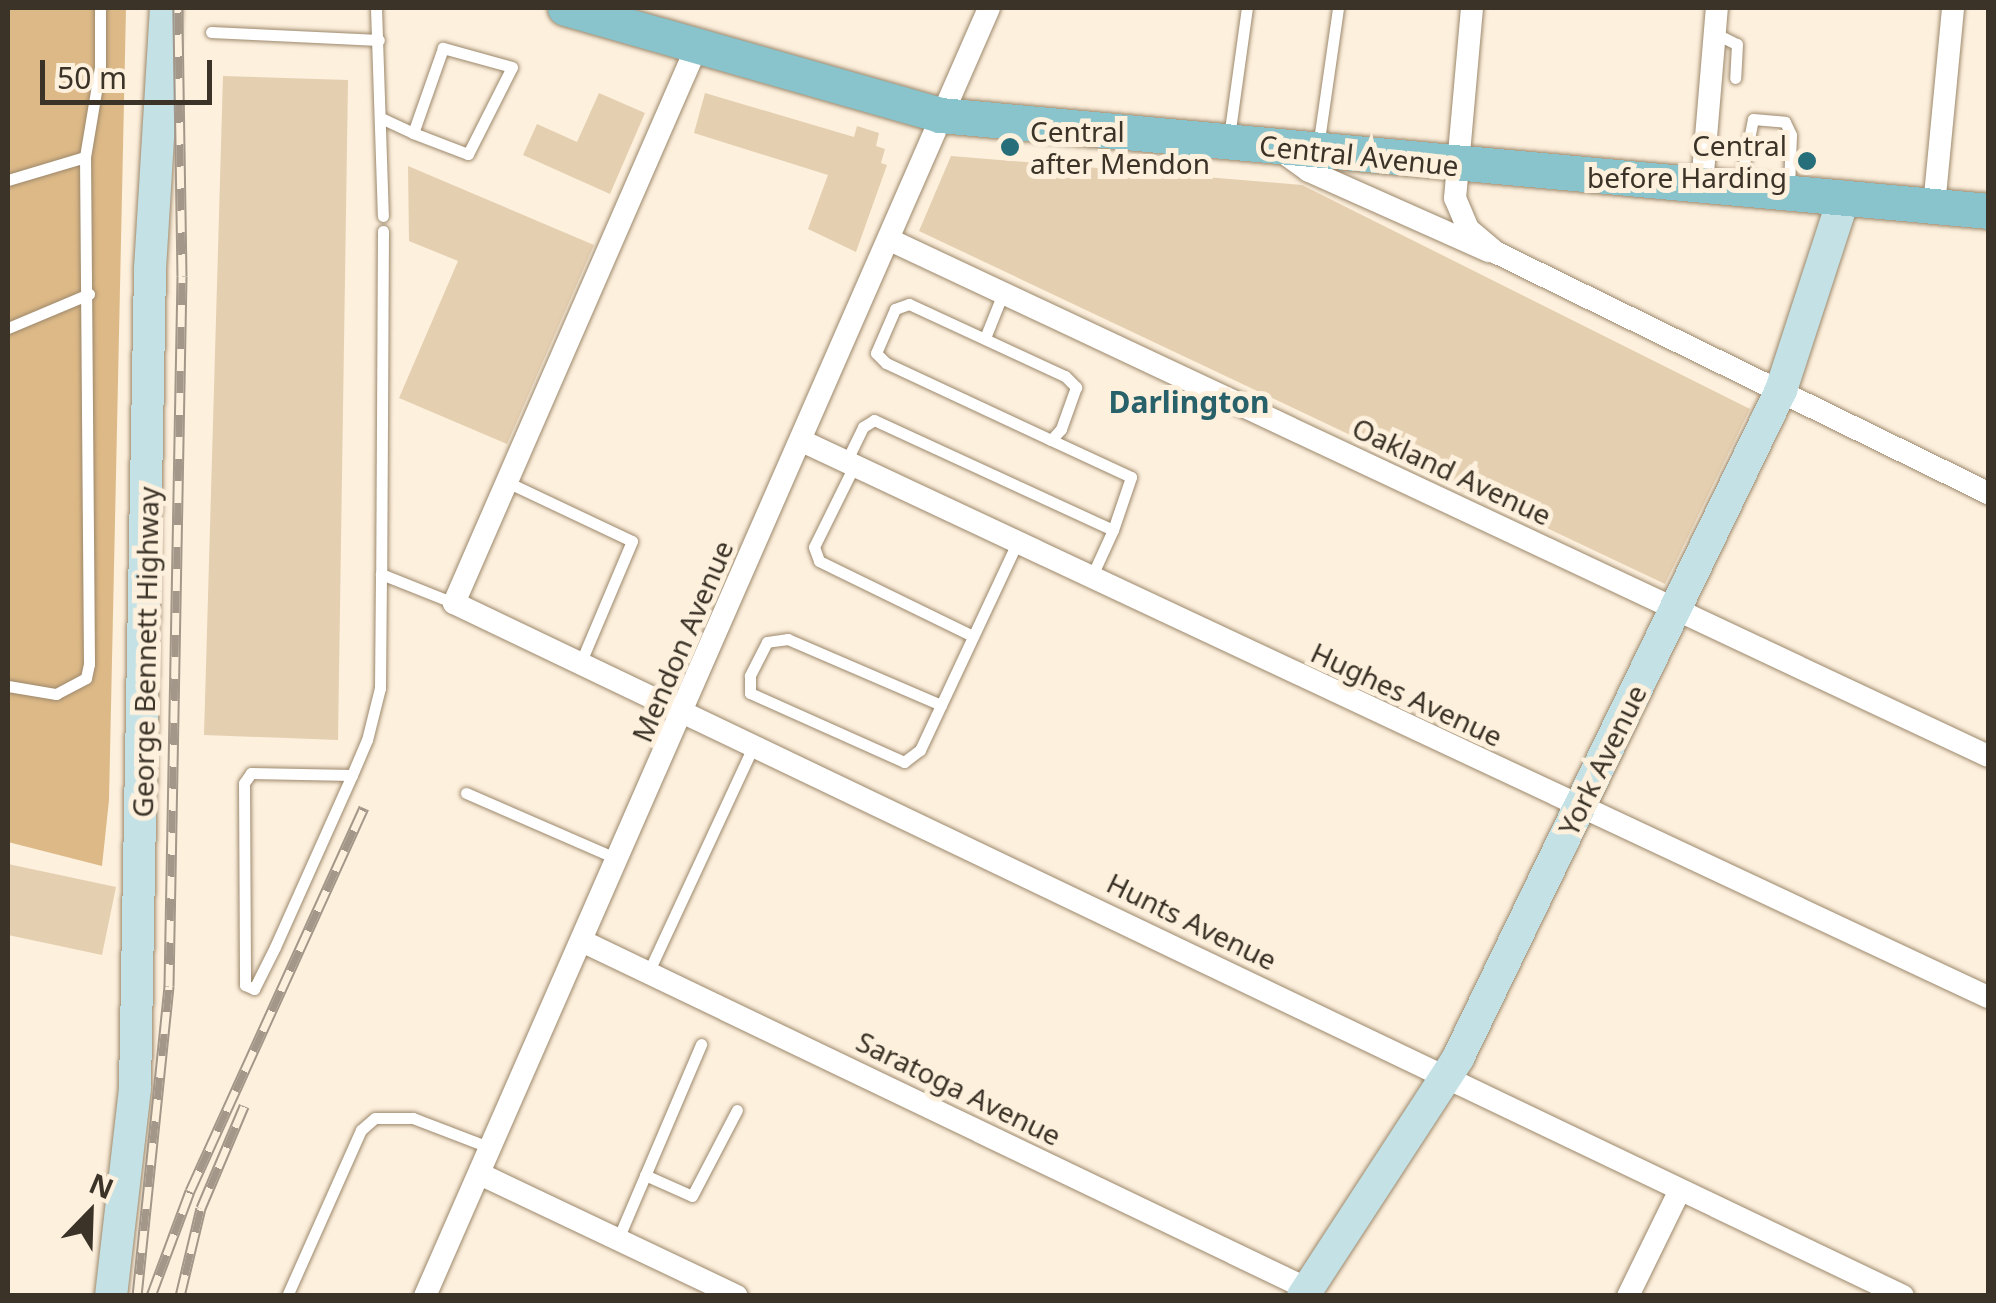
<!DOCTYPE html>
<html>
<head>
<meta charset="utf-8">
<style>
  body { margin:0 }
  #map { position:relative; width:1996px; height:1303px; overflow:hidden; background:#fdf0dd; font-family:"Noto Sans",sans-serif }
  div>[style] { position:absolute }
  .green>* { inset:0; background:#ddb987 }
  .building>* { inset:0; background:#e5cfb1 }
  .roads { filter:drop-shadow(0 0 2px #9c886c) drop-shadow(0 0 2px #9c886c) }
  .lane>* { height:11px; margin:-5.5px; padding:0 5.5px; transform-origin:5.5px; border-radius:5.5px; background:#fff }
  .street>* { height:22px; margin:-11px; padding:0 11px; transform-origin:11px; border-radius:11px; background:#fff }
  .secondary>* { height:32px; margin:-16px; padding:0 16px; transform-origin:16px; border-radius:16px; background:#c4e1e5 }
  .primary>* { height:35px; margin:-17.5px; padding:0 17.5px; transform-origin:17.5px; border-radius:17.5px; background:#89c3cb }
  .rail>* { height:11px; margin-top:-5.5px; transform-origin:0; background:repeating-linear-gradient(90deg,#fdf0dd 0 22px,#a29788 0 44px); box-sizing:border-box; border-block:2px solid #a29788 }
  .dots>* { width:28px; height:28px; translate:-50% -50%; box-sizing:border-box; border:5px solid #fdf0dd; border-radius:50% }
  span { translate:-50% -50%; white-space:nowrap; text-align:center; line-height:1.15; -webkit-text-stroke:10px #fdf0dd; paint-order:stroke }
  .poi-label { font-size:28px; color:#3b3327 }
  .left { translate:0 -50%; text-align:left }
  .right { translate:-100% -50%; text-align:right }
  .street-label { font-size:28px; color:#3b3327 }
  .neighbourhood-label { font-size:30px; color:#286169; font-weight:700 }
  .frame { position:absolute; inset:0; border:10px solid #3b3327; pointer-events:none }
  .north { position:absolute; left:40px; top:1163px; width:100px; height:100px; -webkit-text-stroke:8px #fdf0dd; paint-order:stroke; rotate:23deg; font-size:28px; font-weight:700; line-height:40px; text-align:center; color:#3b3327 }
  .north::after { content:''; display:block; margin:auto; width:35px; height:45px; background:#3b3327; clip-path:polygon(50% 0,100% 100%,50% 72%,0 100%) }
  .scale { position:absolute; left:40px; top:60px; width:172px; height:45px; box-sizing:border-box; border:5px solid #3b3327; border-top:0; padding-left:12px; font-size:30px; line-height:35px; white-space:nowrap; color:#3b3327; -webkit-text-stroke:8px #fdf0dd; paint-order:stroke }
</style>
</head>
<body>
<div id="map">
  <div class="green">
    <div style="clip-path:polygon(8px 8px,126px 8px,109px 800px,102px 866px,8px 842px)"></div>
  </div>
  <div class="building">
    <div style="clip-path:polygon(223px 76px,348px 80px,338px 740px,204px 735px)"></div>
    <div style="clip-path:polygon(599px 93px,645px 113px,610px 194px,523px 155px,537px 124px,577px 142px)"></div>
    <div style="clip-path:polygon(705px 93px,854px 137px,857px 126px,879px 133px,876px 146px,885px 149px,881px 163px,887px 165px,856px 252px,808px 229px,828px 175px,694px 133px)"></div>
    <div style="clip-path:polygon(951px 156px,1302px 185px,1750px 409px,1665px 584px,919px 231px)"></div>
    <div style="clip-path:polygon(408px 166px,594px 245px,507px 444px,399px 398px,458px 261px,409px 241px)"></div>
    <div style="clip-path:polygon(8px 864px,116px 887px,102px 955px,8px 935px)"></div>
  </div>
  <div class="roads">
    <div class="lane">
      <div style="left:376px;top:8px;width:208px;rotate:88.1deg"></div>
      <div style="left:211px;top:32px;width:168px;rotate:2.7deg"></div>
      <div style="left:1714px;top:33px;width:25px;rotate:26deg"></div>
      <div style="left:1737px;top:44px;width:34px;rotate:93deg"></div>
      <div style="left:381px;top:118px;width:35px;rotate:25deg"></div>
      <div style="left:413px;top:133px;width:59px;rotate:20.9deg"></div>
      <div style="left:468px;top:154px;width:97px;rotate:-63.2deg"></div>
      <div style="left:512px;top:67px;width:72px;rotate:-164.6deg"></div>
      <div style="left:443px;top:48px;width:90px;rotate:109.4deg"></div>
      <div style="left:1229px;top:137px;width:130px;rotate:-82.1deg"></div>
      <div style="left:1318px;top:147px;width:140px;rotate:-81.8deg"></div>
      <div style="left:8px;top:180px;width:80px;rotate:-16.6deg"></div>
      <div style="left:1740px;top:184px;width:66px;rotate:-78.7deg"></div>
      <div style="left:1753px;top:119px;width:32px;rotate:5deg"></div>
      <div style="left:1785px;top:122px;width:14px;rotate:65deg"></div>
      <div style="left:1791px;top:135px;width:53px;rotate:92.2deg"></div>
      <div style="left:383px;top:231px;width:343px;rotate:90.3deg"></div>
      <div style="left:381px;top:574px;width:79px;rotate:21.7deg"></div>
      <div style="left:909px;top:304px;width:172px;rotate:24.8deg"></div>
      <div style="left:1065px;top:376px;width:16px;rotate:45deg"></div>
      <div style="left:1076px;top:387px;width:45px;rotate:109.7deg"></div>
      <div style="left:1061px;top:429px;width:15px;rotate:132deg"></div>
      <div style="left:1051px;top:440px;width:182px;rotate:-155deg"></div>
      <div style="left:886px;top:363px;width:14px;rotate:-135deg"></div>
      <div style="left:876px;top:353px;width:48px;rotate:-66.6deg"></div>
      <div style="left:895px;top:309px;width:15px;rotate:-20deg"></div>
      <div style="left:8px;top:328px;width:88px;rotate:-22.8deg"></div>
      <div style="left:985px;top:338px;width:48px;rotate:-68.2deg"></div>
      <div style="left:846px;top:462px;width:39px;rotate:-64deg"></div>
      <div style="left:863px;top:427px;width:13px;rotate:-32deg"></div>
      <div style="left:874px;top:420px;width:263px;rotate:24.7deg"></div>
      <div style="left:1113px;top:530px;width:56px;rotate:-71.2deg"></div>
      <div style="left:1131px;top:477px;width:88px;rotate:-155.2deg"></div>
      <div style="left:854px;top:466px;width:90px;rotate:116.3deg"></div>
      <div style="left:814px;top:547px;width:15px;rotate:70deg"></div>
      <div style="left:819px;top:561px;width:171px;rotate:26deg"></div>
      <div style="left:507px;top:482px;width:138px;rotate:25.3deg"></div>
      <div style="left:632px;top:541px;width:131px;rotate:112.9deg"></div>
      <div style="left:1091px;top:578px;width:53px;rotate:-65.4deg"></div>
      <div style="left:8px;top:686px;width:49px;rotate:9.5deg"></div>
      <div style="left:56px;top:694px;width:34px;rotate:-28deg"></div>
      <div style="left:86px;top:678px;width:14px;rotate:-78deg"></div>
      <div style="left:89px;top:664px;width:507px;rotate:-90.45deg"></div>
      <div style="left:85px;top:157px;width:91px;rotate:-80.5deg"></div>
      <div style="left:100px;top:67px;width:59px;rotate:-90deg"></div>
      <div style="left:941px;top:705px;width:167px;rotate:-156.7deg"></div>
      <div style="left:788px;top:639px;width:21px;rotate:172deg"></div>
      <div style="left:767px;top:642px;width:38px;rotate:117deg"></div>
      <div style="left:750px;top:676px;width:17px;rotate:90deg"></div>
      <div style="left:750px;top:693px;width:169px;rotate:24.1deg"></div>
      <div style="left:904px;top:762px;width:20px;rotate:-37deg"></div>
      <div style="left:920px;top:750px;width:229px;rotate:-64.9deg"></div>
      <div style="left:352px;top:775px;width:101px;rotate:-178.9deg"></div>
      <div style="left:251px;top:773px;width:12px;rotate:125deg"></div>
      <div style="left:244px;top:783px;width:202px;rotate:89.7deg"></div>
      <div style="left:245px;top:985px;width:10px;rotate:24deg"></div>
      <div style="left:254px;top:989px;width:47px;rotate:-63.4deg"></div>
      <div style="left:275px;top:947px;width:188px;rotate:-65.9deg"></div>
      <div style="left:352px;top:775px;width:38px;rotate:-67deg"></div>
      <div style="left:367px;top:740px;width:54px;rotate:-76deg"></div>
      <div style="left:380px;top:688px;width:114px;rotate:-89.5deg"></div>
      <div style="left:466px;top:793px;width:168px;rotate:23.5deg"></div>
      <div style="left:648px;top:973px;width:251px;rotate:-65.1deg"></div>
      <div style="left:645px;top:1175px;width:51px;rotate:24.1deg"></div>
      <div style="left:692px;top:1196px;width:97px;rotate:-62.4deg"></div>
      <div style="left:618px;top:1239px;width:212px;rotate:-66.9deg"></div>
      <div style="left:287px;top:1296px;width:182px;rotate:-66deg"></div>
      <div style="left:361px;top:1130px;width:18px;rotate:-41deg"></div>
      <div style="left:375px;top:1118px;width:38px"></div>
      <div style="left:413px;top:1118px;width:84px;rotate:21deg"></div>
    </div>
    <div class="street">
      <div style="left:1472px;top:8px;width:191px;rotate:95.1deg"></div>
      <div style="left:1455px;top:198px;width:34px;rotate:67deg"></div>
      <div style="left:1468px;top:229px;width:38px;rotate:40deg"></div>
      <div style="left:1497px;top:253px;width:547px;rotate:26.05deg"></div>
      <div style="left:697px;top:46px;width:608px;rotate:113.57deg"></div>
      <div style="left:454px;top:603px;width:1606px;rotate:25.56deg"></div>
      <div style="left:1276px;top:147px;width:41px;rotate:36deg"></div>
      <div style="left:1309px;top:171px;width:197px;rotate:24deg"></div>
      <div style="left:1702px;top:185px;width:178px;rotate:-85.2deg"></div>
      <div style="left:1934px;top:206px;width:199px;rotate:-84.5deg"></div>
      <div style="left:890px;top:240px;width:1213px;rotate:25.17deg"></div>
      <div style="left:802px;top:441px;width:1310px;rotate:25.12deg"></div>
      <div style="left:584px;top:942px;width:803px;rotate:25.61deg"></div>
      <div style="left:480px;top:1174px;width:284px;rotate:25.4deg"></div>
      <div style="left:425px;top:1296px;width:1406px;rotate:-66.35deg"></div>
      <div style="left:1628px;top:1296px;width:118px;rotate:-63.9deg"></div>
    </div>
    <div class="secondary">
      <div style="left:111px;top:1296px;width:209px;rotate:-83.4deg"></div>
      <div style="left:135px;top:1088px;width:819px;rotate:-88.95deg"></div>
      <div style="left:150px;top:269px;width:261px;rotate:-86.5deg"></div>
      <div style="left:1303px;top:1296px;width:284px;rotate:-56.9deg"></div>
      <div style="left:1458px;top:1058px;width:742px;rotate:-64.19deg"></div>
      <div style="left:1781px;top:390px;width:203px;rotate:-71.9deg"></div>
    </div>
    <div class="primary">
      <div style="left:565px;top:8px;width:390px;rotate:15.9deg"></div>
      <div style="left:940px;top:115px;width:1052px;rotate:5.23deg"></div>
    </div>
  </div>
  <div class="rail">
    <div style="left:137px;top:1296px;width:312px;rotate:-84.1deg"></div>
    <div style="left:169px;top:986px;width:710px;rotate:-88.95deg"></div>
    <div style="left:182px;top:276px;width:268px;rotate:-90.9deg"></div>
    <div style="left:151px;top:1296px;width:112px;rotate:-69.6deg"></div>
    <div style="left:190px;top:1191px;width:421px;rotate:-65.6deg"></div>
    <div style="left:180px;top:1296px;width:90px;rotate:-76.6deg"></div>
    <div style="left:201px;top:1208px;width:111px;rotate:-67.1deg"></div>
  </div>
  <div class="dots">
    <div style="left:1010px;top:147px;background:#266f7a"></div>
    <div style="left:1807px;top:161px;background:#266f7a"></div>
  </div>
  <div class="poi-label">
    <span class="left" style="left:1030px;top:147px">Central<br>after Mendon</span>
    <span class="right" style="left:1787px;top:161px">Central<br>before Harding</span>
  </div>
  <div class="street-label">
    <span style="left:1359px;top:155px;rotate:6deg">Central Avenue</span>
    <span style="left:1452px;top:471px;rotate:25deg">Oakland Avenue</span>
    <span style="left:682px;top:641px;rotate:-67deg">Mendon Avenue</span>
    <span style="left:145px;top:652px;rotate:-89deg">George Bennett Highway</span>
    <span style="left:1407px;top:694px;rotate:25deg">Hughes Avenue</span>
    <span style="left:1602px;top:760px;rotate:-64deg">York Avenue</span>
    <span style="left:1192px;top:921px;rotate:26deg">Hunts Avenue</span>
    <span style="left:959px;top:1088px;rotate:26deg">Saratoga Avenue</span>
  </div>
  <div class="neighbourhood-label">
    <span style="left:1189px;top:402px">Darlington</span>
  </div>
  <div class="frame"></div>
  <div class="north">N</div>
  <div class="scale">50 m</div>
</div>
</body>
</html>
